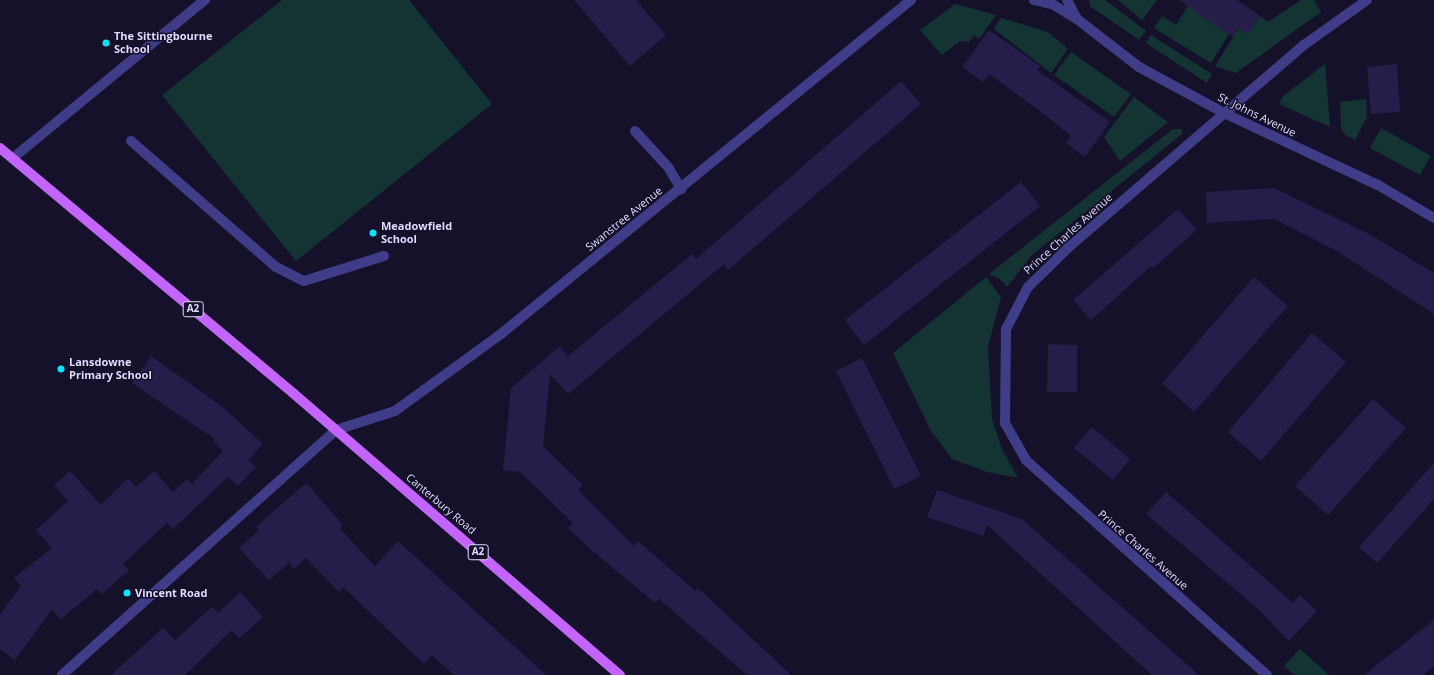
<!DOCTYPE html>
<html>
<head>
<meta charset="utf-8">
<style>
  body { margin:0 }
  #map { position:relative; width:1434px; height:675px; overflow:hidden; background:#15112a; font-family:"Open Sans",sans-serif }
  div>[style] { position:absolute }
  .green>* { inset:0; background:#143433 }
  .building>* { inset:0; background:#261d4b }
  .minor>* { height:10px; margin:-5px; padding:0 5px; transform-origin:5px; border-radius:5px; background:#403d88 }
  .major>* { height:10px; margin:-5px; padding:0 5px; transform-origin:5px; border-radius:5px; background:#c364fc }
  .dots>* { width:11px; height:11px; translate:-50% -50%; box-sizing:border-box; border:2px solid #15112a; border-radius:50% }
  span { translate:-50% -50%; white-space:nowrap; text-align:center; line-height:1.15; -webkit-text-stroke:3px #15112a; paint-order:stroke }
  .shield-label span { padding:1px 3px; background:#15112a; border:1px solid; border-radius:3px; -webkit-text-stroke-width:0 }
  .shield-label { font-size:10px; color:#dfdbfe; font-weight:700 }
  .poi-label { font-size:11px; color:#dfdbfe; font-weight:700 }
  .left { translate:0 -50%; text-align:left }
  .street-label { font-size:11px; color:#dfdbfe }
</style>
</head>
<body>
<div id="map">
  <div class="green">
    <div style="clip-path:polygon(282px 0,409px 0,492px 104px,296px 261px,162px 95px)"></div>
    <div style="clip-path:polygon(1089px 0,1105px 0,1146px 31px,1139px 40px,1090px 6px)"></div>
    <div style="clip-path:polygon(1118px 0,1157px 0,1142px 20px)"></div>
    <div style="clip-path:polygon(1301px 0,1314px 0,1321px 12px,1236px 73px,1215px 66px,1239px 28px,1248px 33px,1260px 16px,1268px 22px)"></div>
    <div style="clip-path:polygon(955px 4px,996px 15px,979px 39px,974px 35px,969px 42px,960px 41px,942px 55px,920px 30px)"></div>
    <div style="clip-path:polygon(1188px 6px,1229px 34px,1211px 63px,1154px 28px,1162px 16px,1176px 25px)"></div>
    <div style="clip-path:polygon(1001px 18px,1048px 32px,1068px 49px,1051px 73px,994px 29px)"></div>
    <div style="clip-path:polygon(1151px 35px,1212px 74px,1207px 83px,1146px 43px)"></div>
    <div style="clip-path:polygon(1071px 52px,1131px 94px,1114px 117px,1054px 75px)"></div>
    <div style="clip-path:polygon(1325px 64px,1330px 127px,1279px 104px,1283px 96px)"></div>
    <div style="clip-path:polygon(1134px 97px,1168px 122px,1120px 161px,1104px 137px)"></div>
    <div style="clip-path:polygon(1366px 99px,1367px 117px,1355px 140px,1345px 135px,1341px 129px,1340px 102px)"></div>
    <div style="clip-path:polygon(1381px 128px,1431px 156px,1420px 175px,1370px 148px)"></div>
    <div style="clip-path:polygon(1173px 129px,1182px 129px,1182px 134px,1032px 255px,1007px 287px,1000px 279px,989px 274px)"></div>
    <div style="clip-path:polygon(986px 277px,1001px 297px,988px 347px,992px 419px,1002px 449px,1018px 478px,987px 472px,952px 459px,931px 431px,893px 353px)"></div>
    <div style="clip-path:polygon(1300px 649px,1329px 675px,1294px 675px,1284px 666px)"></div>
  </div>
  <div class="building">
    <div style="clip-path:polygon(574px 0,636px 0,666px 35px,630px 66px)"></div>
    <div style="clip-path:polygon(1179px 0,1237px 0,1260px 16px,1248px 34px,1239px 28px,1233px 37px)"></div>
    <div style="clip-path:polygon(989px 30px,1040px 66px,1037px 70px,1110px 122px,1085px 157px,1066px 143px,1071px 136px,1044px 114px,989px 74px,983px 82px,962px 67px)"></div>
    <div style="clip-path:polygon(1397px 64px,1400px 112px,1371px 114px,1367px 67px)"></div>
    <div style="clip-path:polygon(901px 81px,921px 104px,728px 270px,724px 264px,568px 394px,550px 374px,543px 446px,583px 485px,578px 490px,634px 546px,638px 541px,695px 591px,698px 588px,791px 675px,747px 675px,659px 599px,655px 603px,589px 548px,568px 528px,573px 523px,520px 472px,503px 470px,511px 388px,559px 347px,568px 356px,692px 254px,696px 259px)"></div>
    <div style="clip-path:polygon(1021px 182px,1040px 206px,864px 345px,845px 320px)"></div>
    <div style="clip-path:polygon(1274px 188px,1371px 235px,1434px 273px,1434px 314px,1337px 251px,1274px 219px,1207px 223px,1206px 192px)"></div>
    <div style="clip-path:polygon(1178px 209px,1197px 230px,1153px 268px,1151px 266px,1091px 320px,1073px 300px)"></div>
    <div style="clip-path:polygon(1254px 277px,1288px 306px,1194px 412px,1162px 383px)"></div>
    <div style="clip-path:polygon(1312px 333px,1346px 362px,1261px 461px,1228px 432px)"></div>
    <div style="clip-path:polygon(1048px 344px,1077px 345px,1077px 392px,1047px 392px)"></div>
    <div style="clip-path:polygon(151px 356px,224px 408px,263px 444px,248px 460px,256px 467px,238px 486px,228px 477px,173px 529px,167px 523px,123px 564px,129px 570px,102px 594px,97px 589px,61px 619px,52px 610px,15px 660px,0 649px,0 614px,21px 586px,14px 578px,52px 548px,36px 530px,68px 501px,54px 485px,70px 471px,101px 505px,128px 478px,136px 487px,154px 471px,173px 492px,187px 479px,192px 484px,223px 451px,213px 441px,215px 439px,132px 383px)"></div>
    <div style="clip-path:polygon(862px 358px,921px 476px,894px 489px,836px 371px)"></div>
    <div style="clip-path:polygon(1373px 399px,1406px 428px,1328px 515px,1295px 486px)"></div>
    <div style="clip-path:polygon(1092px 427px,1130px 459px,1113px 480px,1074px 448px)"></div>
    <div style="clip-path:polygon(1434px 463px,1434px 499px,1377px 563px,1359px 547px)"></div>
    <div style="clip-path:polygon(306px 483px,343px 525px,340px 529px,375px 566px,398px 541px,546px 675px,454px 675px,432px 655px,424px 664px,343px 587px,339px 592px,306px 558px,294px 569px,289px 563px,269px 580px,239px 548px,259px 530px,256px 527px)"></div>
    <div style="clip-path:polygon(937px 490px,1022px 519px,1199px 675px,1152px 675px,987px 525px,983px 536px,927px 517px)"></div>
    <div style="clip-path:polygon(1166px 492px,1293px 603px,1300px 595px,1317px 611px,1289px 641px,1256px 607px,1146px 514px)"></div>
    <div style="clip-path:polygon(240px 592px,263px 617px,239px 638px,232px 630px,185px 675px,111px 675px,163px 628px,175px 640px,212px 607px,218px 613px)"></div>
    <div style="clip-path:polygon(1434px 620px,1434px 666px,1423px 675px,1364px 675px)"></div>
  </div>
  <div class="minor">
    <div style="left:1034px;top:0;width:18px;rotate:13deg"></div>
    <div style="left:1052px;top:4px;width:29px;rotate:31deg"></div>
    <div style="left:1077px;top:19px;width:78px;rotate:37.7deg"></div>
    <div style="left:1139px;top:67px;width:97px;rotate:28.4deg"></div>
    <div style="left:1224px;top:113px;width:170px;rotate:25.1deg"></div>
    <div style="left:1378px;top:185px;width:65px;rotate:30.5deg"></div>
    <div style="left:1067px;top:0;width:21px;rotate:62deg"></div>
    <div style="left:635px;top:131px;width:49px;rotate:47.5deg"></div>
    <div style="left:668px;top:167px;width:26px;rotate:59deg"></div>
    <div style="left:131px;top:141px;width:192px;rotate:41deg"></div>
    <div style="left:276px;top:267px;width:31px;rotate:27deg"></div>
    <div style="left:304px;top:281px;width:84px;rotate:-17.4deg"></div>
    <div style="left:13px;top:158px;width:249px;rotate:-39.5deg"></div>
    <div style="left:62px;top:675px;width:368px;rotate:-41.8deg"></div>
    <div style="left:336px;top:430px;width:62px;rotate:-17.9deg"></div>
    <div style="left:395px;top:411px;width:131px;rotate:-36deg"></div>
    <div style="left:501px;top:334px;width:529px;rotate:-39.17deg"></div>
    <div style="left:1267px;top:675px;width:323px;rotate:-138.3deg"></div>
    <div style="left:1026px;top:460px;width:43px;rotate:-119.6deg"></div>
    <div style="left:1005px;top:423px;width:94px;rotate:-89.4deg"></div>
    <div style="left:1006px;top:329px;width:47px;rotate:-62.4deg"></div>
    <div style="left:1028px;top:287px;width:57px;rotate:-44.3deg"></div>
    <div style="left:1069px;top:247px;width:310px;rotate:-40.7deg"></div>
    <div style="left:1304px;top:45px;width:77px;rotate:-35.5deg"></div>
  </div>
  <div class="major">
    <div style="left:0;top:148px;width:382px;rotate:39.9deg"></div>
    <div style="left:293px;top:393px;width:432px;rotate:40.8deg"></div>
  </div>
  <div class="dots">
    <div style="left:106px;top:43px;background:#0ae4fb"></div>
    <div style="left:373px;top:233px;background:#0ae4fb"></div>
    <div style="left:61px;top:369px;background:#0ae4fb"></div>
    <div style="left:127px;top:593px;background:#0ae4fb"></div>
  </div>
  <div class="shield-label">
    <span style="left:193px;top:309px">A2</span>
    <span style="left:478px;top:552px">A2</span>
  </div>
  <div class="poi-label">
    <span class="left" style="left:114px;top:43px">The Sittingbourne<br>School</span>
    <span class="left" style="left:381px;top:233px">Meadowfield<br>School</span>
    <span class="left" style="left:69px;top:369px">Lansdowne<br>Primary School</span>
    <span class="left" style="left:135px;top:593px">Vincent Road</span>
  </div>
  <div class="street-label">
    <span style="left:1257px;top:115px;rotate:26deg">St. Johns Avenue</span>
    <span style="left:624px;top:219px;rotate:-39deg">Swanstree Avenue</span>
    <span style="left:1068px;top:234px;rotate:-42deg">Prince Charles Avenue</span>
    <span style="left:441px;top:504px;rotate:40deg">Canterbury Road</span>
    <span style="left:1143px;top:550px;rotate:41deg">Prince Charles Avenue</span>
  </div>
</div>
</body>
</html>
